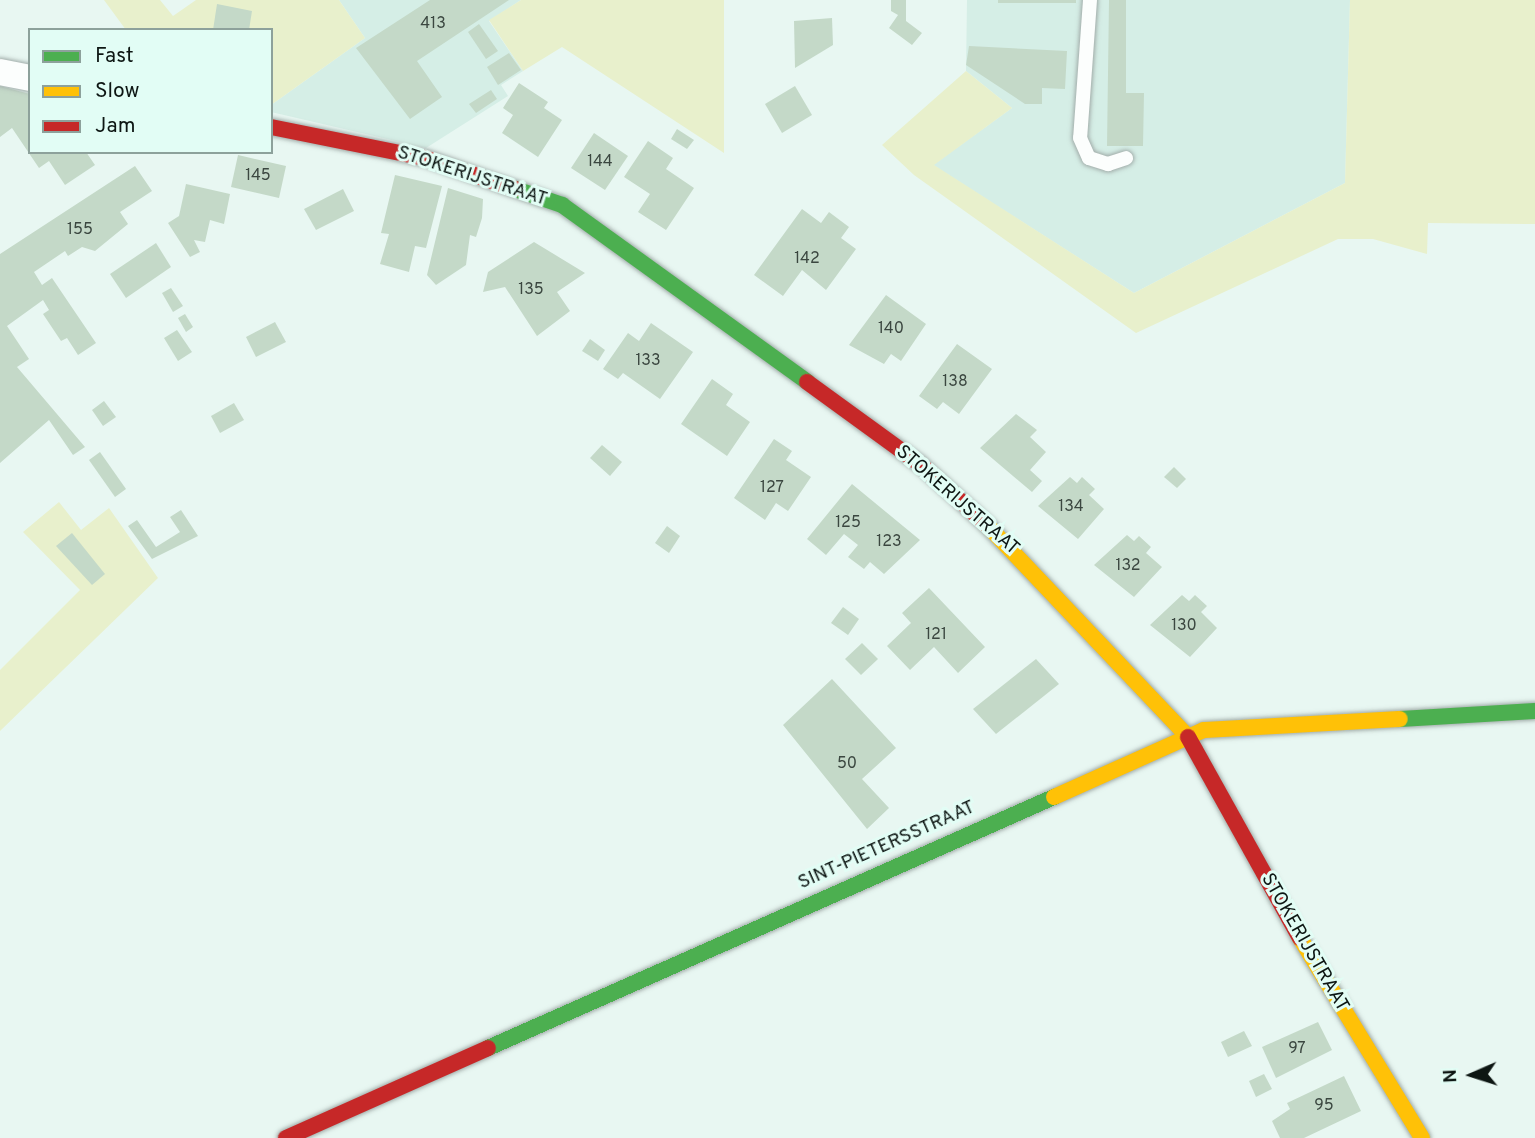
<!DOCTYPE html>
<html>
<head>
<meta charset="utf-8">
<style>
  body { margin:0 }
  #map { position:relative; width:1535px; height:1138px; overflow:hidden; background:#e8f7f2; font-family:Overpass,sans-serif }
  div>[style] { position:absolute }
  .built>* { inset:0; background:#d5eee6 }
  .green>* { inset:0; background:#e8f0cc }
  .building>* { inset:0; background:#c4d9c8 }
  .roads { filter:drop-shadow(0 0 2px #a2adaa) drop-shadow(0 0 2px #a2adaa) }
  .lane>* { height:14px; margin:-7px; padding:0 7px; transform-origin:7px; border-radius:7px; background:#fcfefd }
  .street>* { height:26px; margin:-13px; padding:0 13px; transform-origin:13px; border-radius:13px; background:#fcfefd }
  .fast>* { height:16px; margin:-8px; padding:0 8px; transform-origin:8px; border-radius:8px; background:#4caf50 }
  .slow>* { height:16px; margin:-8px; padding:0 8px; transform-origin:8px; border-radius:8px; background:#ffc107 }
  .jam>* { height:16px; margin:-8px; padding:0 8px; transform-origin:8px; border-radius:8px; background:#c62828 }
  span { translate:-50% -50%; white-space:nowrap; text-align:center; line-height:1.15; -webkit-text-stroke:6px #e2fdf5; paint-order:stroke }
  .number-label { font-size:16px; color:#3b4740 }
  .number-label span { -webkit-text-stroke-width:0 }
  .street-label { font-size:19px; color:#0d1613 }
  .legend { position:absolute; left:28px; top:28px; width:245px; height:126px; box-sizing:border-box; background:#e2fdf5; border:2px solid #8da19b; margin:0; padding:9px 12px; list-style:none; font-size:21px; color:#0d1613 }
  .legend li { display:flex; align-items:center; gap:14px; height:35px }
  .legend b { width:35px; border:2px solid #8da19b }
  .north { position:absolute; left:1437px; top:1040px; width:70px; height:70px; -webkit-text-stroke:5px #e2fdf5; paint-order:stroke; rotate:267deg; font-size:19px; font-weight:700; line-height:28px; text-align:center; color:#0d1613 }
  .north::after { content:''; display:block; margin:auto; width:24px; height:32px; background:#0d1613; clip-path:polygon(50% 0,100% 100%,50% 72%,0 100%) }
</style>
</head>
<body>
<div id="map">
  <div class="built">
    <div style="clip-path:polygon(339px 0,521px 0,489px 21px,523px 71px,501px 85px,508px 96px,426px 148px,271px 112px,271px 105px,365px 38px)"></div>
    <div style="clip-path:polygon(967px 0,1350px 0,1345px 183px,1134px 293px,933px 165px,1012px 108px,966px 71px)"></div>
  </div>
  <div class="green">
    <div style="clip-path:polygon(104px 0,160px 0,173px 16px,196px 0,339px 0,365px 38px,271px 105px,271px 30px,126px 30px)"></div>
    <div style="clip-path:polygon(521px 0,724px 0,724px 153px,562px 47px,523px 71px,489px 20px)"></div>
    <div style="clip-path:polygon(1350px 0,1535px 0,1535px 224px,1428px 223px,1427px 254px,1373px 239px,1338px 239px,1136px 333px,914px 175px,882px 145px,966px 71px,1012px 108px,934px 165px,1134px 293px,1345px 183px)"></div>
    <div style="clip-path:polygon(59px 502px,81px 530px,109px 508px,158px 578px,0 731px,0 670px,80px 590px,23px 532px)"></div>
  </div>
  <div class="building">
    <div style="clip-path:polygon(430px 0,509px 0,417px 61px,442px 97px,410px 119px,356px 48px)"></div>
    <div style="clip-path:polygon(891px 0,906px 0,906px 21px,922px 33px,912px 45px,889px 28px,898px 15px,891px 11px)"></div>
    <div style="clip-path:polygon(998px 0,1076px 0,1076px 3px,998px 3px)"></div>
    <div style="clip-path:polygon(1109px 0,1126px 0,1126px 93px,1144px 93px,1143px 146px,1107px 146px)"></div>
    <div style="clip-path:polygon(217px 4px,252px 11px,249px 30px,213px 30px)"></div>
    <div style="clip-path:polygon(832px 18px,833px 45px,795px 68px,794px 21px)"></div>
    <div style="clip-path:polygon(479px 24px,498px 51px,486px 59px,468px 32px)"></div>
    <div style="clip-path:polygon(969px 46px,1067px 51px,1065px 89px,1042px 88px,1042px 104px,1025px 104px,966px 65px)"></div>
    <div style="clip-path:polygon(509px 53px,521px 70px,498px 85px,487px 67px)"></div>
    <div style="clip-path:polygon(519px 83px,548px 102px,544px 108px,562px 120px,538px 157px,502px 133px,513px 115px,503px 108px)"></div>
    <div style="clip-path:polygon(0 86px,30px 94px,30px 152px,86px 152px,95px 165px,65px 185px,49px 161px,39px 168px,12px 128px,0 137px)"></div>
    <div style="clip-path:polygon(795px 86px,812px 115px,782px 133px,765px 104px)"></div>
    <div style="clip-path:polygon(491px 90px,497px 99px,476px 113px,469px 104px)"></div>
    <div style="clip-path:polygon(677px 129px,694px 140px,687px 149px,671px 139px)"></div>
    <div style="clip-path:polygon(594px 133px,628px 156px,605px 190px,571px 168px)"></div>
    <div style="clip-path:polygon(648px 141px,673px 158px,666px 169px,694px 188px,666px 230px,638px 212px,650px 194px,624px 177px)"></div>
    <div style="clip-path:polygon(238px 155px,286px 166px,279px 198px,231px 187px)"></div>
    <div style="clip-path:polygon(135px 166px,152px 191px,120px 212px,128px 224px,95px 251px,82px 247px,68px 256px,65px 251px,34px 272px,42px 285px,52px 278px,96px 343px,78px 355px,67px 338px,61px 341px,43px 314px,49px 310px,43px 300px,7px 326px,29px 359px,17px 367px,85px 447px,73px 455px,49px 420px,0 463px,0 254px)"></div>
    <div style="clip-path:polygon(395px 175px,442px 186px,426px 248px,415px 246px,409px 272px,380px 264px,389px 234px,381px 233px)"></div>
    <div style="clip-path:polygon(186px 184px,230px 194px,224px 224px,210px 220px,205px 242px,194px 240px,200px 252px,190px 257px,168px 223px,179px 216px)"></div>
    <div style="clip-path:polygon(448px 188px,483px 199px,482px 218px,476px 237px,470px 235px,466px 265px,436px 285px,427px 275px)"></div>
    <div style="clip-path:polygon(343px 189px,354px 211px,316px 230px,304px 209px)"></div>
    <div style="clip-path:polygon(802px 209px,821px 223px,829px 212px,849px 227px,841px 238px,856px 249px,826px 290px,802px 270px,783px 296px,754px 275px)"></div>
    <div style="clip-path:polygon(534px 242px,585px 273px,557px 292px,570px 311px,537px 336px,505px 287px,483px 292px,488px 272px)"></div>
    <div style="clip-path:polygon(156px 243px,171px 267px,126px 298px,110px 274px)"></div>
    <div style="clip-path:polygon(171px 288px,183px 306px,173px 312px,162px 293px)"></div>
    <div style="clip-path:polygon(886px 295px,926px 324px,901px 361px,891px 354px,884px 364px,849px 345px)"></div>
    <div style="clip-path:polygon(185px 314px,193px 327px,186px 332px,178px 318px)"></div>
    <div style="clip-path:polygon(275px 322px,286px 342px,256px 357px,246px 337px)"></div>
    <div style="clip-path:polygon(651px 323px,693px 352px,660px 399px,623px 373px,618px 379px,603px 369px,628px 333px,639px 341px)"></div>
    <div style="clip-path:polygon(177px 330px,192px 352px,178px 361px,164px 338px)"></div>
    <div style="clip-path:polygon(590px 339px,605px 350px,598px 361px,582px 351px)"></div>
    <div style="clip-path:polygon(957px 344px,992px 369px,959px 414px,943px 402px,937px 409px,919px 396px)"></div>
    <div style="clip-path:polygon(712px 379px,733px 394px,726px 405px,750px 422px,727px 456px,681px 424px)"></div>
    <div style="clip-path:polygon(104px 401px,116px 417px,103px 426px,92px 410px)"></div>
    <div style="clip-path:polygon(234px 403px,244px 420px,220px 433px,211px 416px)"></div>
    <div style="clip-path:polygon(1016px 414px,1037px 430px,1030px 437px,1046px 452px,1030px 470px,1042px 481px,1032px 492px,980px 448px)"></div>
    <div style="clip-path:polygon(774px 439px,792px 451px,786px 460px,811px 477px,788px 511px,776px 503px,765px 520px,734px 498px)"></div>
    <div style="clip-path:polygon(602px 445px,622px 462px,610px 476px,590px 458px)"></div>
    <div style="clip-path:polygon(100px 452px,126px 489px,115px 497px,89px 460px)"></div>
    <div style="clip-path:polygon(1174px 467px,1186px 479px,1177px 488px,1164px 477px)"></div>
    <div style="clip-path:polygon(1070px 477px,1077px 483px,1082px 477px,1095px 489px,1089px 495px,1104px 509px,1078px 539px,1038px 506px)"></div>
    <div style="clip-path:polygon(852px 484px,920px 540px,884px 574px,870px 562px,864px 569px,848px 557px,858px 545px,844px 534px,826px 555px,807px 539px)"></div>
    <div style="clip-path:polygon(181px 510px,198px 536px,152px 559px,128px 526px,137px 520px,156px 547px,180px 532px,170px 517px)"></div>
    <div style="clip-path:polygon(667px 526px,680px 536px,669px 553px,655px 543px)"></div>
    <div style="clip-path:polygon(72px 533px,105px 574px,92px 585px,56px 546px)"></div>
    <div style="clip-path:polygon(1127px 535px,1134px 541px,1139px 536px,1151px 547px,1146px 553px,1162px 567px,1134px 597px,1094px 565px)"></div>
    <div style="clip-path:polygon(929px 588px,985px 647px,958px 673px,934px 647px,910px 670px,887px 646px,911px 623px,902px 613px)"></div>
    <div style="clip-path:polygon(1182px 595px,1189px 601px,1195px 595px,1207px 606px,1201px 612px,1217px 628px,1190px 657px,1150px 625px)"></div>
    <div style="clip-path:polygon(843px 607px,859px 619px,848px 635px,831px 623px)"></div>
    <div style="clip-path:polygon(862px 643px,878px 659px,861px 675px,845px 659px)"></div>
    <div style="clip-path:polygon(1036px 659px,1059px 684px,996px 734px,973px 709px)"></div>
    <div style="clip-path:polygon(832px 679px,896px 748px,862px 779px,889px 808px,867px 829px,783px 725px)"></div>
    <div style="clip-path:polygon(1318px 1022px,1332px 1050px,1276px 1078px,1262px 1047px)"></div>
    <div style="clip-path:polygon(1244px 1031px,1252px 1046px,1228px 1057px,1221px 1042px)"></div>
    <div style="clip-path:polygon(1264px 1074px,1272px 1089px,1256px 1097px,1249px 1081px)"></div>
    <div style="clip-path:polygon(1344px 1076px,1361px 1111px,1304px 1138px,1280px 1138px,1272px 1121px,1290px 1109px,1287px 1103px)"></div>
  </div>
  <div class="roads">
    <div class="lane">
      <div style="left:1090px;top:0;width:138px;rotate:94.1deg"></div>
      <div style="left:1080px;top:138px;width:22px;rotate:66deg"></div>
      <div style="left:1089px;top:158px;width:20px;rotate:18deg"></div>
      <div style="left:1108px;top:164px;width:19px;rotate:-18deg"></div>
    </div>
    <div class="street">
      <div style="left:0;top:72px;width:31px;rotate:11deg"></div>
    </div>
    <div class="fast">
      <div style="left:515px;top:189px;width:50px;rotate:18.8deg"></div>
      <div style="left:562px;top:205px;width:302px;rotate:35.8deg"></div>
      <div style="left:1400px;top:719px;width:135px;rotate:-3.4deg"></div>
      <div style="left:488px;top:1048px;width:619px;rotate:-23.92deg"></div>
    </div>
    <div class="slow">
      <div style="left:987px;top:525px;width:292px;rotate:46.5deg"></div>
      <div style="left:1054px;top:797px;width:164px;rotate:-24.1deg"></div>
      <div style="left:1204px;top:730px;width:196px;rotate:-3.2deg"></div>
      <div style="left:1300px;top:938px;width:234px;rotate:58.6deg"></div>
    </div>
    <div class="jam">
      <div style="left:271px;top:127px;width:157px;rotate:11.4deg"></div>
      <div style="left:425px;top:158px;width:95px;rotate:19deg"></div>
      <div style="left:807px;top:382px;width:140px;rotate:36deg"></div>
      <div style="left:920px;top:464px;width:91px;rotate:42.3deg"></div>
      <div style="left:1188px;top:737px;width:230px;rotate:60.9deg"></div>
      <div style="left:286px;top:1138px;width:221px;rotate:-24deg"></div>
    </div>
  </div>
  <div class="number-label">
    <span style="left:433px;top:24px">413</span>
    <span style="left:600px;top:162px">144</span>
    <span style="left:258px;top:176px">145</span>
    <span style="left:80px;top:230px">155</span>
    <span style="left:807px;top:259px">142</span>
    <span style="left:531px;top:290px">135</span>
    <span style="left:891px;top:329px">140</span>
    <span style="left:648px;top:361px">133</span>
    <span style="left:955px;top:382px">138</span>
    <span style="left:772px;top:488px">127</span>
    <span style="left:1071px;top:507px">134</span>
    <span style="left:848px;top:523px">125</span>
    <span style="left:889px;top:542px">123</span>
    <span style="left:1128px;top:566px">132</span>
    <span style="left:1184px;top:626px">130</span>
    <span style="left:936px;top:635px">121</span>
    <span style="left:847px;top:764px">50</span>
    <span style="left:1297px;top:1049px">97</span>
    <span style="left:1324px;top:1106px">95</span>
  </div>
  <div class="street-label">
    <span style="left:472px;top:177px;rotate:18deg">STOKERIJSTRAAT</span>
    <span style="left:957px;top:501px;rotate:41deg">STOKERIJSTRAAT</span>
    <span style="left:887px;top:846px;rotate:-24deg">SINT-PIETERSSTRAAT</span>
    <span style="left:1304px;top:943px;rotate:60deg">STOKERIJSTRAAT</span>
  </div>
  <ul class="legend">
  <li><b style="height:9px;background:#4caf50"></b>Fast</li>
  <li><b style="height:9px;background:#ffc107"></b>Slow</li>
  <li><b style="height:9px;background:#c62828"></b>Jam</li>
  </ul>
  <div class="north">N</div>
</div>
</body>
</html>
